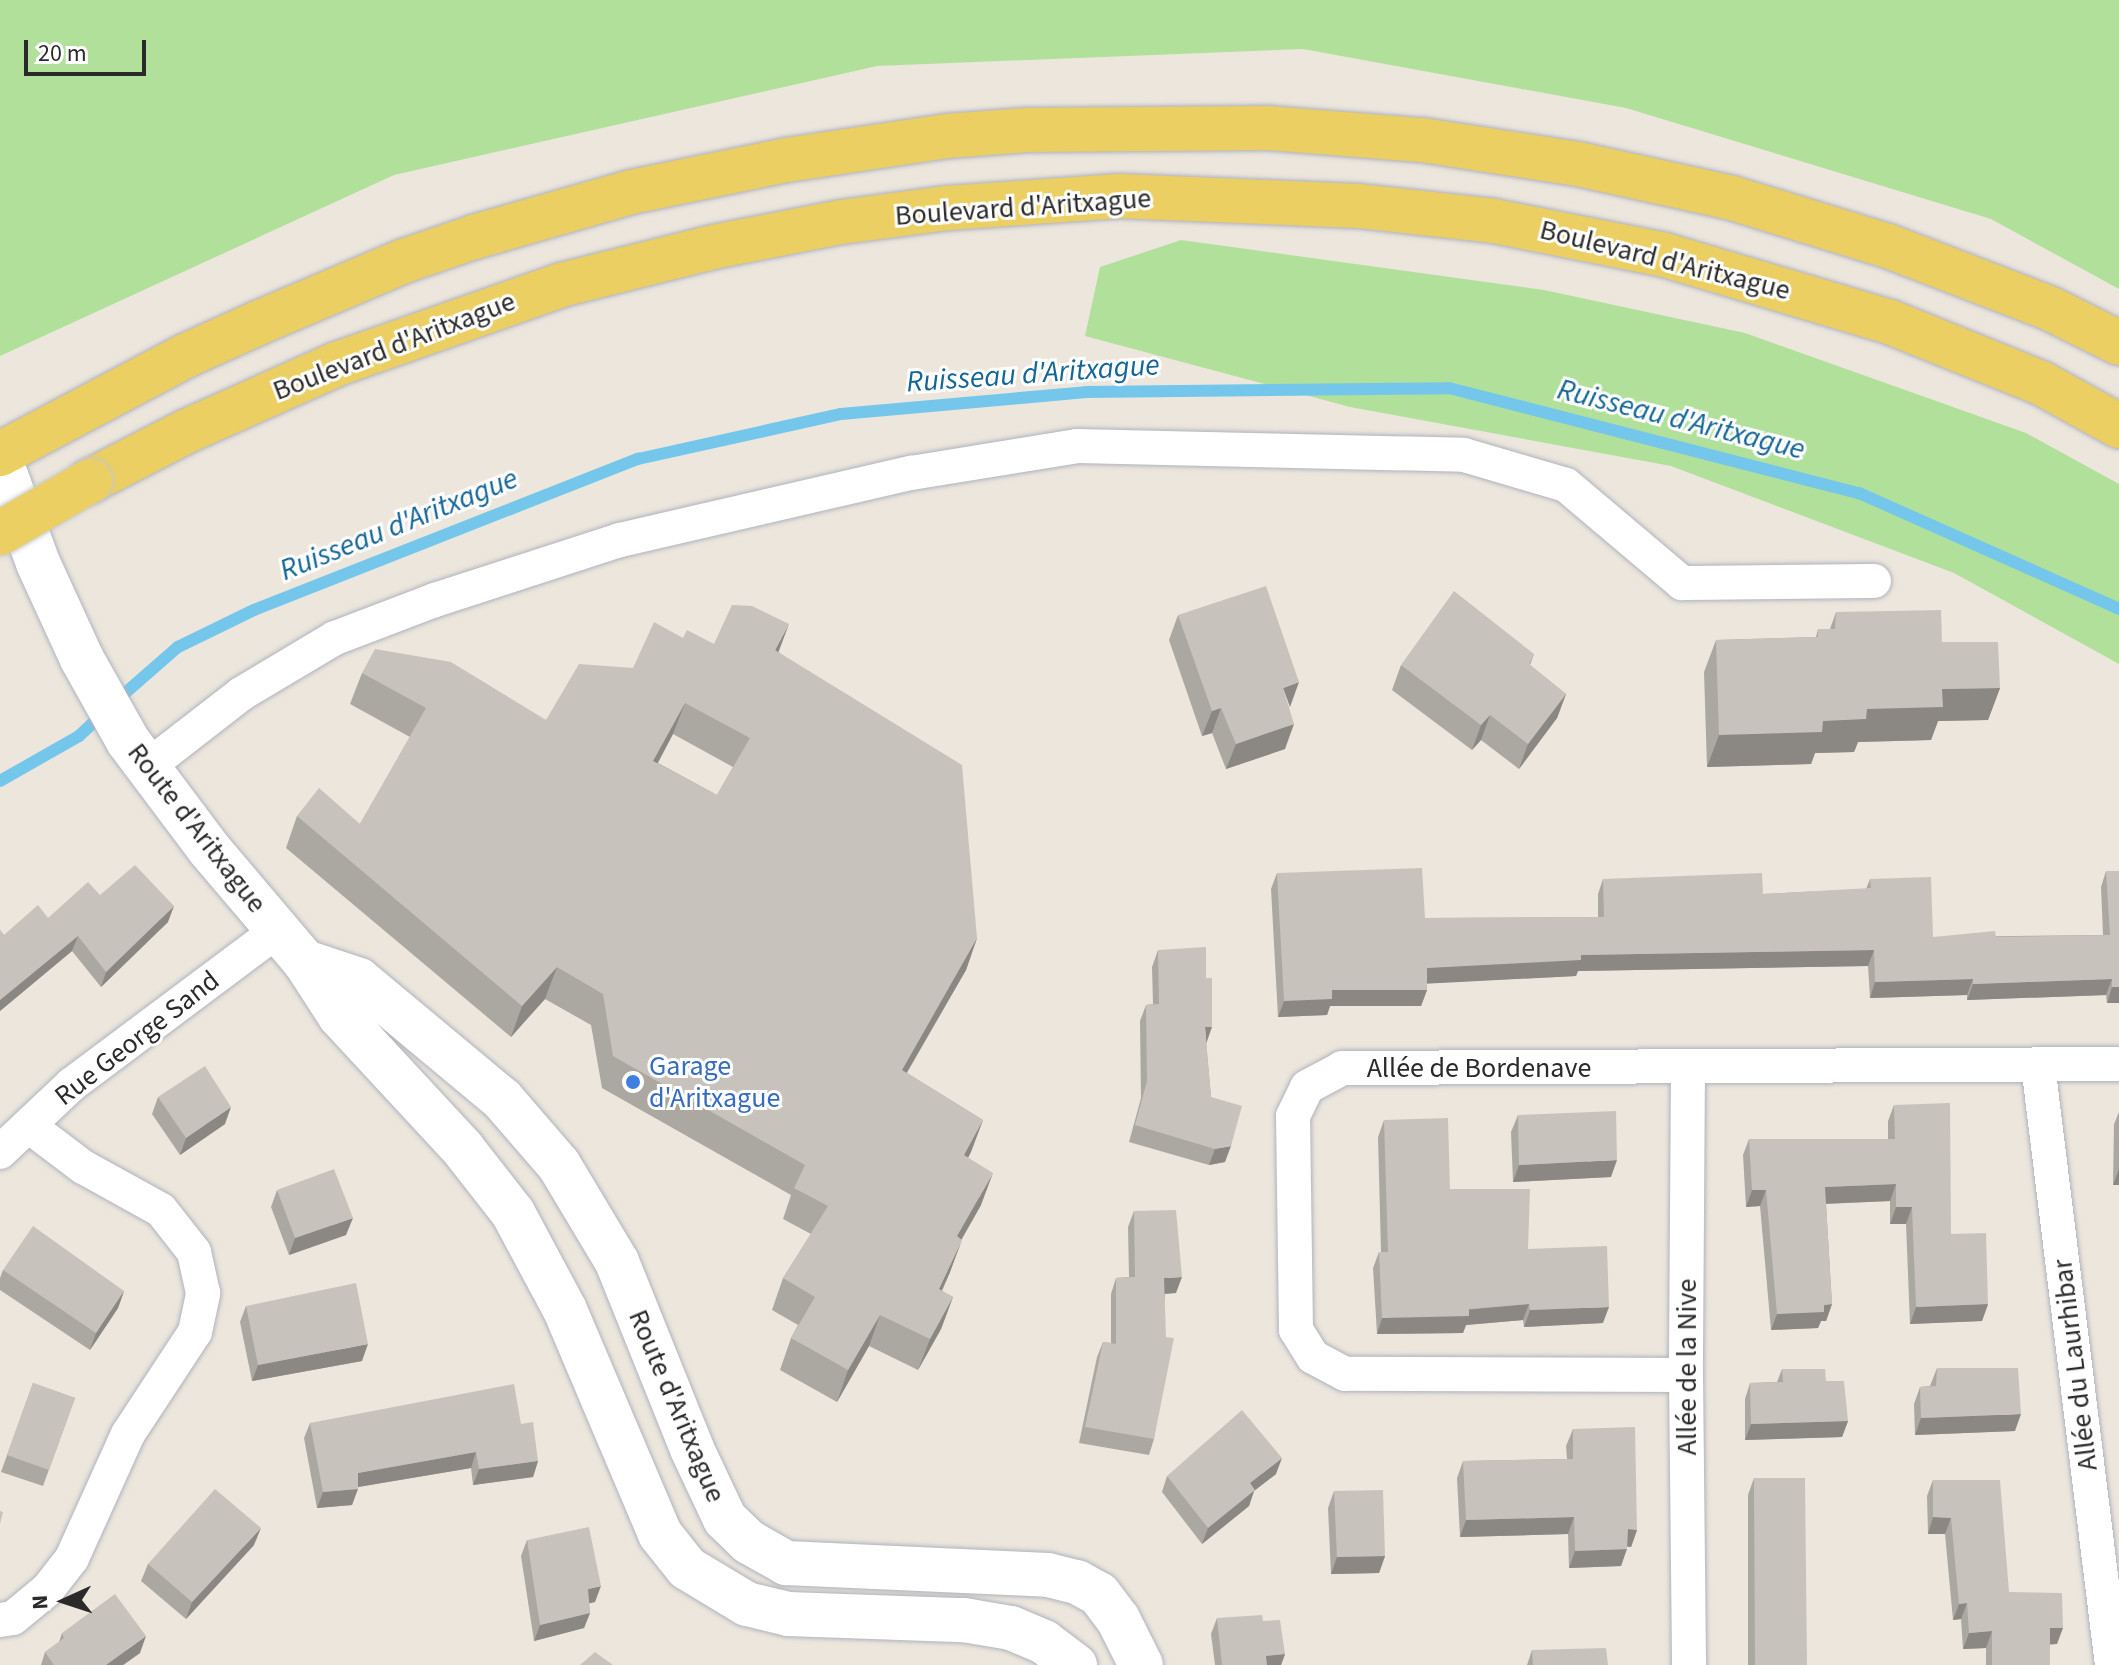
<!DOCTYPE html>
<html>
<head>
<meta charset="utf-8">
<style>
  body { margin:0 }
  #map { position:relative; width:2119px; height:1665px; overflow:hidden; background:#ece6dd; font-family:"Source Sans 3",sans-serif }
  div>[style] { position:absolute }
  .green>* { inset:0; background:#b1e09b }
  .stream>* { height:12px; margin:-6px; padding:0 6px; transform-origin:6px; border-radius:6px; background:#74c7ea }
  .roads { filter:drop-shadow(0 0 2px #b0b3bd) drop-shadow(0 0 2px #b0b3bd) }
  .street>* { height:34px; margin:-17px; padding:0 17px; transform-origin:17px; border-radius:17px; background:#fff }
  .secondary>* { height:44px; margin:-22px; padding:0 22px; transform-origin:22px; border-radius:22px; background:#fff }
  .primary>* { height:44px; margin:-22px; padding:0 22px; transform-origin:22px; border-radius:22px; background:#ebcf62 }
  .bridges { filter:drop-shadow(0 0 2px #c8c8c8) drop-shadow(0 0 2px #c8c8c8) }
  .primary-bridge>* { height:44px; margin:-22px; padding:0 22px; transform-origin:22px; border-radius:22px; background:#ebcf62 }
  .wall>* { inset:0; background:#aba8a2 }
  .shaded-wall>* { inset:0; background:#8b8884 }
  .building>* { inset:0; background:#c7c3bc }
  .dots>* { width:22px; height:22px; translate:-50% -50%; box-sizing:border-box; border:4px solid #fff; border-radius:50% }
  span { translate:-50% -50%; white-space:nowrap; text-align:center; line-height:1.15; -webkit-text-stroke:6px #fff; paint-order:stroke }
  .street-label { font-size:28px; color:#2a2a2a }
  .shop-label { font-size:28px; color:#366cbe }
  .left { translate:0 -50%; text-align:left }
  .water-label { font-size:30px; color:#126596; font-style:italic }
  .north { position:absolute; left:24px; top:1561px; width:80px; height:80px; -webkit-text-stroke:6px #fff; paint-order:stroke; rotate:267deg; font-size:22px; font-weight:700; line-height:32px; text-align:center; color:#2a2a2a }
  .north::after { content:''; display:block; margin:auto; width:28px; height:36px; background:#2a2a2a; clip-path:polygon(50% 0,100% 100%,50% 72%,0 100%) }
  .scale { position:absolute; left:24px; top:40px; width:122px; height:36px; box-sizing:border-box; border:4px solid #2a2a2a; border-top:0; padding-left:10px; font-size:24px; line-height:28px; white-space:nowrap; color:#2a2a2a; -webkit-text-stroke:6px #fff; paint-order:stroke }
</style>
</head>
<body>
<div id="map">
  <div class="green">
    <div style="clip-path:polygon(0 0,2119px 0,2119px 289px,1991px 219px,1626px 108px,1303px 49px,877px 66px,394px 175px,0 356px)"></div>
    <div style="clip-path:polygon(1181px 240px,1544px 290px,1745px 333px,2026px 433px,2119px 484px,2119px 664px,1954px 573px,1671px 466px,1350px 407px,1085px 336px,1100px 267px)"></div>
  </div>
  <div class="stream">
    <div style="left:116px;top:701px;width:82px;rotate:-41.1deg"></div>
    <div style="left:178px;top:647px;width:85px;rotate:-26deg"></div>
    <div style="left:254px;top:610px;width:413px;rotate:-21.5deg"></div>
    <div style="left:638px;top:459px;width:208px;rotate:-12.5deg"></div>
    <div style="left:841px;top:414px;width:246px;rotate:-5.1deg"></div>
    <div style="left:1086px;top:392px;width:363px;rotate:-0.6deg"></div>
    <div style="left:1449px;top:388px;width:423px;rotate:14.4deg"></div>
    <div style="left:1859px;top:493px;width:285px;rotate:24deg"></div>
    <div style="left:0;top:781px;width:91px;rotate:-29.7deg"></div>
    <div style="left:79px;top:736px;width:33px;rotate:-43deg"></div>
  </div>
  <div class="roads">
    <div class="street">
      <div style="left:147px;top:767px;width:119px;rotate:-37.8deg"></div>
      <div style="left:241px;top:694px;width:109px;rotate:-30.8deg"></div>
      <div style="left:335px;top:638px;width:107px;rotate:-20.8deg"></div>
      <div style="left:435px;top:600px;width:194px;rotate:-18deg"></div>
      <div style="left:620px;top:540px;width:299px;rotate:-13deg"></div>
      <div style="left:911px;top:473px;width:168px;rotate:-9.2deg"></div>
      <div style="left:1077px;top:446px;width:387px;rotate:1.3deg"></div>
      <div style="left:1464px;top:455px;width:106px;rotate:16.4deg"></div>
      <div style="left:1566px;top:485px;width:152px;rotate:40.2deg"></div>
      <div style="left:1682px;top:583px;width:192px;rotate:-0.6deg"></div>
      <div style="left:2038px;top:1065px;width:605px;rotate:82.97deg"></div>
      <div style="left:1688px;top:1069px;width:306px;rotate:90.4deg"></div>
      <div style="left:1686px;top:1375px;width:290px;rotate:89.4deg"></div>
      <div style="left:0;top:1152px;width:98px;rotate:-43.3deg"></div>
      <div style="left:71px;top:1085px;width:259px;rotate:-36.8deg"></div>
      <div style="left:1686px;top:1375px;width:341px;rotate:-179.8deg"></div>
      <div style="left:1345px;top:1374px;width:36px;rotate:-152deg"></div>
      <div style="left:1313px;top:1357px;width:32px;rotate:-122deg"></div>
      <div style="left:1296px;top:1330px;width:214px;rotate:-90.8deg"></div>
      <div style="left:1293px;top:1116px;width:32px;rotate:-64deg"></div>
      <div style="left:1307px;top:1087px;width:40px;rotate:-28deg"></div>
      <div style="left:1342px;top:1068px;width:777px;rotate:-0.29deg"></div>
      <div style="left:0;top:1620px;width:13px;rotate:-9deg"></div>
      <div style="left:13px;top:1618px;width:45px;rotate:-39.6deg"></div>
      <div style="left:48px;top:1589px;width:39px;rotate:-52deg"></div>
      <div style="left:72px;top:1558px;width:136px;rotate:-65.7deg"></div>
      <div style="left:128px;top:1434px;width:122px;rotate:-56.7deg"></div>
      <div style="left:195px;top:1332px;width:40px;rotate:-78deg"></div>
      <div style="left:203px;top:1293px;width:42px;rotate:-102.4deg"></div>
      <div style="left:194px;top:1252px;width:53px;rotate:-128.2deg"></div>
      <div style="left:161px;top:1210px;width:89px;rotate:-151.1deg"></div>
      <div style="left:83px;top:1167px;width:68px;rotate:-142.8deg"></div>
    </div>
    <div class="secondary">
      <div style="left:0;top:459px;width:111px;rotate:69.9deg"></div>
      <div style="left:38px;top:563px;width:106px;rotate:65.4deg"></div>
      <div style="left:82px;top:659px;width:94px;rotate:60.7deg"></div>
      <div style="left:128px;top:741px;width:135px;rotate:53.1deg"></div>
      <div style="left:209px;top:849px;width:148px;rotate:49.7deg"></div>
      <div style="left:305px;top:962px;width:64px;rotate:57.1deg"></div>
      <div style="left:340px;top:1016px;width:181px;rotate:47.2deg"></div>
      <div style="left:463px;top:1149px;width:81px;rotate:52deg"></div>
      <div style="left:513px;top:1213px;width:110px;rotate:61.8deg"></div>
      <div style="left:565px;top:1310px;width:243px;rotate:67deg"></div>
      <div style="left:660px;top:1534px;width:43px;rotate:51.5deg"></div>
      <div style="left:687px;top:1568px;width:70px;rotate:31deg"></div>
      <div style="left:747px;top:1604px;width:42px;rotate:13.7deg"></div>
      <div style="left:788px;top:1614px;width:176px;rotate:2deg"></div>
      <div style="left:964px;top:1620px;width:48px;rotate:9.7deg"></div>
      <div style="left:1011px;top:1628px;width:36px;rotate:23deg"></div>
      <div style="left:1044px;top:1642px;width:39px;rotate:37deg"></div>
      <div style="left:305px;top:962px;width:57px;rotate:18.4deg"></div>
      <div style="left:359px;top:980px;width:186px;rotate:39.8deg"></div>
      <div style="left:502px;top:1099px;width:87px;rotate:49.2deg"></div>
      <div style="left:559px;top:1165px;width:113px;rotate:59.1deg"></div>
      <div style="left:617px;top:1262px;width:201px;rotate:68.1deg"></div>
      <div style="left:692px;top:1449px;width:77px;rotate:64.8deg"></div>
      <div style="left:725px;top:1519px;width:33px;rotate:44deg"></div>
      <div style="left:749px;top:1542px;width:43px;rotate:29.6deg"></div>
      <div style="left:786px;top:1563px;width:262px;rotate:2.6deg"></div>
      <div style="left:1048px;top:1575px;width:30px;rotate:14deg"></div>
      <div style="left:1077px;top:1582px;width:25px;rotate:29deg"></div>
      <div style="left:1099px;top:1594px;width:31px;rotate:53deg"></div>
      <div style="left:1118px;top:1619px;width:51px;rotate:63.4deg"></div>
    </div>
    <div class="primary">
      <div style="left:0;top:454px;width:209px;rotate:-27.9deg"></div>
      <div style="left:185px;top:356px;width:80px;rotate:-24.3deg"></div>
      <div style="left:258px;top:323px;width:159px;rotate:-23deg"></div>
      <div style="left:404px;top:261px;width:74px;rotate:-18.9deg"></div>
      <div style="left:474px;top:237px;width:163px;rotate:-16deg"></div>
      <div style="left:631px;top:192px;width:159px;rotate:-11.6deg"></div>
      <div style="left:787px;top:160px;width:162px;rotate:-8.5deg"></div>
      <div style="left:947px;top:136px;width:80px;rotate:-4.3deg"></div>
      <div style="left:1027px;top:130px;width:241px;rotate:-0.5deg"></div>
      <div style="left:1268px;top:128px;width:154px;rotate:4.5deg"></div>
      <div style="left:1422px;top:140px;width:158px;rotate:8.7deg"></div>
      <div style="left:1578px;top:164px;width:158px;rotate:12.4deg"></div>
      <div style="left:1732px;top:198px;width:163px;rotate:17.1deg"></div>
      <div style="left:1888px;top:246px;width:173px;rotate:21.1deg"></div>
      <div style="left:2049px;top:308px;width:78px;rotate:26.6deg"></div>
      <div style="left:90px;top:481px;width:109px;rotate:-27.3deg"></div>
      <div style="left:187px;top:431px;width:164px;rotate:-24.1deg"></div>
      <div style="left:337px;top:364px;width:238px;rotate:-19.4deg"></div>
      <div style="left:561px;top:285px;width:157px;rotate:-14deg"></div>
      <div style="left:713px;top:247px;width:130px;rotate:-11.1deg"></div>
      <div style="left:841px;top:222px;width:108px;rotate:-7.5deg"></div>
      <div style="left:948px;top:208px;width:172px;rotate:-4deg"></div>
      <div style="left:1120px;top:196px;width:239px;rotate:2.4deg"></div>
      <div style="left:1359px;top:206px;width:136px;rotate:6.3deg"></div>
      <div style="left:1494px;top:221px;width:174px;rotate:11.2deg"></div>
      <div style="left:1665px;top:255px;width:235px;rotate:16.6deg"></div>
      <div style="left:1890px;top:322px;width:163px;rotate:22deg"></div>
      <div style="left:2041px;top:383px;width:89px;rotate:28.9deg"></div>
    </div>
  </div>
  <div class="bridges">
    <div class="primary-bridge">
      <div style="left:0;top:533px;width:104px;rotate:-30deg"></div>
    </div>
  </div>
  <div class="wall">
    <div style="clip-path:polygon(1836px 612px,1942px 642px,2000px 688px,1988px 720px,1938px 721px,1931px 740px,1858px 742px,1854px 752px,1815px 753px,1811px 764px,1707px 767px,1704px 672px,1716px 640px,1816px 637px,1818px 629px,1830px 629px)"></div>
    <div style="clip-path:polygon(1178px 615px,1289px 707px,1285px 749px,1226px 769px,1212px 733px,1202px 736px,1169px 640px)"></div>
    <div style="clip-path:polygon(evenodd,683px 638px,714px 644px,779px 652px,977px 938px,966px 970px,907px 1073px,983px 1120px,968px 1158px,981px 1205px,961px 1240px,950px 1272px,942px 1291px,953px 1297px,941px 1329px,918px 1370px,869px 1346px,837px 1402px,780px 1370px,791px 1338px,798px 1325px,772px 1310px,783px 1278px,811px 1234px,783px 1219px,791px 1195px,602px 1088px,591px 1025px,545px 999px,511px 1037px,286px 848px,297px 816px,360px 824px,410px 737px,350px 704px,362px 673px,546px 720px,683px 638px,673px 734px,733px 767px,717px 795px,658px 763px,673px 734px)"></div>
    <div style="clip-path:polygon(1534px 654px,1530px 665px,1566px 694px,1557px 718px,1519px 769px,1481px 740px,1472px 750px,1392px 690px,1401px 665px)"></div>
    <div style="clip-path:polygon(2106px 871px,2119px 871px,2119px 1003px,2107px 1003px,2106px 995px,1967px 1000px,1967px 995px,1870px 998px,1868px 966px,1578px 971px,1576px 976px,1427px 983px,1427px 990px,1421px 1006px,1330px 1006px,1327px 1015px,1278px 1017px,1271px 889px,1277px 873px,1425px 918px,1598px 917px,1598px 894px,1603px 879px,1763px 894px,1866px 889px,1870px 879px,1933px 937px,2103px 935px,2101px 887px)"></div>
    <div style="clip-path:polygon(100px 895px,168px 922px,101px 987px,72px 951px,0 1011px,0 930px,4px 935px,48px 918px)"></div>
    <div style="clip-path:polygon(1158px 950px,1206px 1042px,1211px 1097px,1225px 1162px,1209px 1165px,1129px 1142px,1141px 1098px,1140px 1021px,1146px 1005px,1153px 1004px,1152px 967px)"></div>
    <div style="clip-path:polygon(158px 1097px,225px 1124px,180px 1155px,152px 1114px)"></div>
    <div style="clip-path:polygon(1894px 1105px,1951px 1234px,1988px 1304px,1982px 1321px,1910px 1324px,1906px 1224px,1890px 1224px,1890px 1201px,1826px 1204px,1832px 1304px,1826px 1321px,1821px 1321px,1818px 1328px,1771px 1330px,1760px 1206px,1746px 1207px,1743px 1155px,1749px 1139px,1888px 1139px,1888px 1121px)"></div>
    <div style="clip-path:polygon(2119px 1112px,2119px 1185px,2113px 1185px,2114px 1124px)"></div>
    <div style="clip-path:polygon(1518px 1115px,1611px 1177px,1513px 1182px,1511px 1132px)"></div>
    <div style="clip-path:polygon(1384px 1120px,1450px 1189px,1528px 1249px,1603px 1323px,1524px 1327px,1523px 1320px,1466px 1325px,1463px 1333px,1377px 1334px,1373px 1268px,1379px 1252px,1381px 1252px,1378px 1137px)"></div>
    <div style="clip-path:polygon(277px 1190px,346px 1235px,289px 1255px,271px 1207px)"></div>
    <div style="clip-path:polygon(1134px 1211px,1176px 1293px,1165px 1294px,1154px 1439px,1149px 1455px,1079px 1443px,1097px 1357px,1103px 1342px,1111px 1343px,1111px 1294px,1116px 1278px,1129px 1277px,1128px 1227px)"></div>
    <div style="clip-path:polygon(3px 1270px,124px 1291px,118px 1308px,90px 1350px,0 1290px,0 1278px)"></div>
    <div style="clip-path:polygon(246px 1306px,362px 1361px,252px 1381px,240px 1322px)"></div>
    <div style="clip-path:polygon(1937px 1368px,2015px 1431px,1915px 1435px,1914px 1404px,1920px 1387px,1930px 1386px)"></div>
    <div style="clip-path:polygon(1782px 1369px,1826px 1381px,1848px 1421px,1842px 1437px,1745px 1440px,1745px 1399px,1750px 1383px,1777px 1382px)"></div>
    <div style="clip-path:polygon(33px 1383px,75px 1398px,43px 1486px,1px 1472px)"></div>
    <div style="clip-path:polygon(310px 1423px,521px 1424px,538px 1461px,533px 1477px,473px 1485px,471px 1468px,358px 1487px,352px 1505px,317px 1508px,304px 1438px)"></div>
    <div style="clip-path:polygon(1573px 1429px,1637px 1530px,1631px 1547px,1627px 1546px,1621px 1566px,1569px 1568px,1568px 1534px,1460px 1537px,1457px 1478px,1463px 1461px,1567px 1459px,1566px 1446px)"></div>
    <div style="clip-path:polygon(1276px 1474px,1254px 1491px,1249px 1506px,1202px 1544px,1162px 1492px,1167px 1476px)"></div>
    <div style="clip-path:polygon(1754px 1478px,1807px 1665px,1748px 1665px,1748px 1495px)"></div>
    <div style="clip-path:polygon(1933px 1480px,2009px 1592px,2057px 1644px,2050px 1644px,2050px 1665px,1986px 1665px,1986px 1648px,1963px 1649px,1961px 1619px,1953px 1620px,1945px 1534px,1928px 1534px,1927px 1496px)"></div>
    <div style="clip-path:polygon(1334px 1491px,1385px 1556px,1379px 1573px,1331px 1574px,1328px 1508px)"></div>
    <div style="clip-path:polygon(527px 1540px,595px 1602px,589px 1603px,590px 1613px,584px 1628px,534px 1641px,521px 1556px)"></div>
    <div style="clip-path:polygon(254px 1545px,186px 1619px,141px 1581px,148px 1564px)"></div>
    <div style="clip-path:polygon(1217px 1618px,1263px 1621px,1285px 1654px,1281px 1665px,1215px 1665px,1211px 1634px)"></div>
    <div style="clip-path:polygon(62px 1633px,140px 1653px,123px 1665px,41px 1665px,45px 1652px,59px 1642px)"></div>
    <div style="clip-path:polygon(1532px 1650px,1608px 1665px,1527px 1665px)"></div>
  </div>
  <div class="shaded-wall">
    <div style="clip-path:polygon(789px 624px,777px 656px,775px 650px)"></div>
    <div style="clip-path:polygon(1299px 682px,1290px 707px,1283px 688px)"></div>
    <div style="clip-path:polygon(2000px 688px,1988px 720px,1938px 721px,1931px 740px,1858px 742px,1854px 752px,1815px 753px,1811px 764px,1707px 767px,1719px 735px,1823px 721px,1942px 689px)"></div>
    <div style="clip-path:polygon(1566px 694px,1557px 718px,1519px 769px,1528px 744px)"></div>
    <div style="clip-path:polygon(685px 703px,673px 734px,642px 792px,653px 761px)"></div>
    <div style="clip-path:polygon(1221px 708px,1212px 733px,1202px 736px,1212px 711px)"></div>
    <div style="clip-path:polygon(1490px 715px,1481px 740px,1472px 750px,1481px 725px)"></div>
    <div style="clip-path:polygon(1294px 724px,1285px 749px,1226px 769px,1236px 744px)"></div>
    <div style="clip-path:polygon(174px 906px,168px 922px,101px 987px,106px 972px)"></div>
    <div style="clip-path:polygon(78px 936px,72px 951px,0 1011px,0 1000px)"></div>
    <div style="clip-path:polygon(977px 938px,966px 970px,890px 1101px,902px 1070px)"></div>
    <div style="clip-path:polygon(1874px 950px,1868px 966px,1578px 971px,1576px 976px,1421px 984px,1427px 968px,1581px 955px)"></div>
    <div style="clip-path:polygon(557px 967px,545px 999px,511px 1037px,522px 1006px)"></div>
    <div style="clip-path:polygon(1973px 979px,1967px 995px,1870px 998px,1875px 982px)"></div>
    <div style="clip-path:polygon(2112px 979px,2106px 995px,1967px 1000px,1973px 984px)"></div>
    <div style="clip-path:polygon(2112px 987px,2119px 987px,2119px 1003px,2107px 1003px)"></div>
    <div style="clip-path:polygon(1332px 990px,1427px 990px,1421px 1006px,1330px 1006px,1327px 1015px,1278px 1017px,1284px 1001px)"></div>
    <div style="clip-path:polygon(1205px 1027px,1212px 1027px,1206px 1044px)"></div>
    <div style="clip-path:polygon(231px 1107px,225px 1124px,180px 1155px,186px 1138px)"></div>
    <div style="clip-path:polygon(983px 1120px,971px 1152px,953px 1187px,964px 1155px)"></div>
    <div style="clip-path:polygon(1231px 1146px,1225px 1162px,1209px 1165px,1215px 1149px)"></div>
    <div style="clip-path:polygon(1617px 1160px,1611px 1177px,1513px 1182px,1519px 1165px)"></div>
    <div style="clip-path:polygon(2119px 1169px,2119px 1185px,2113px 1185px)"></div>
    <div style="clip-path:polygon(993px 1173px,981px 1205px,946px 1267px,957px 1236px)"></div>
    <div style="clip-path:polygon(1896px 1184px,1890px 1201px,1818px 1204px,1825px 1187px)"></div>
    <div style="clip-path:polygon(1752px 1190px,1766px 1190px,1760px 1206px,1746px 1207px)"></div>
    <div style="clip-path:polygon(1896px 1207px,1912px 1207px,1906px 1224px,1890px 1224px)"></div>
    <div style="clip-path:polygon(353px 1218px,346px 1235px,289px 1255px,295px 1238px)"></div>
    <div style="clip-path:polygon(962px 1240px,950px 1272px,928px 1321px,939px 1289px)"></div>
    <div style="clip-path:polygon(1182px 1277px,1176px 1293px,1159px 1294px,1164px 1278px)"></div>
    <div style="clip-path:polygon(124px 1291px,118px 1308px,90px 1350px,96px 1333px)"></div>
    <div style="clip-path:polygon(953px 1297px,941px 1329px,918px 1370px,930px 1339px)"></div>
    <div style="clip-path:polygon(1529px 1304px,1523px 1320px,1466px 1325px,1463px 1333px,1377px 1334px,1382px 1318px)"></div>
    <div style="clip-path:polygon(1832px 1304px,1826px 1321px,1821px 1321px,1818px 1328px,1771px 1330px,1777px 1314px)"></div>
    <div style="clip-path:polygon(1988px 1304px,1982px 1321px,1910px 1324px,1916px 1307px)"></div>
    <div style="clip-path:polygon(1609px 1307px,1603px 1323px,1524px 1327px,1530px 1310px)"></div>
    <div style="clip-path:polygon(880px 1315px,869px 1346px,837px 1402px,848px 1370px)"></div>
    <div style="clip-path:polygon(368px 1344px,362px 1361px,252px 1381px,258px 1365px)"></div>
    <div style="clip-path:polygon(2021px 1414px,2015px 1431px,1915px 1435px,1921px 1418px)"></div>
    <div style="clip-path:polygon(1848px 1421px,1842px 1437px,1745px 1440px,1751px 1424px)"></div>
    <div style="clip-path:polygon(476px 1452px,471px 1468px,352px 1488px,358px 1473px)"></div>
    <div style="clip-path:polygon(1282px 1458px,1276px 1474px,1254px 1491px,1249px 1506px,1202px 1544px,1208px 1528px,1250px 1483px)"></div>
    <div style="clip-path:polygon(538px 1461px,533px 1477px,473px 1485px,479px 1469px)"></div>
    <div style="clip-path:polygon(358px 1489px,352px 1505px,317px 1508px,323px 1492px)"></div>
    <div style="clip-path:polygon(1574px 1517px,1568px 1534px,1460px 1537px,1466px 1520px)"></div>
    <div style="clip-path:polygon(1933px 1517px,1951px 1518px,1945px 1534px,1928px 1534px)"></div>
    <div style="clip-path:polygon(261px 1528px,254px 1545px,186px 1619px,192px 1602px)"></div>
    <div style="clip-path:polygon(1628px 1529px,1637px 1530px,1631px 1547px,1622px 1546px)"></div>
    <div style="clip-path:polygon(1627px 1549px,1621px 1566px,1569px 1568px,1575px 1551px)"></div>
    <div style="clip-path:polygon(1385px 1556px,1379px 1573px,1331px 1574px,1337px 1557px)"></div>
    <div style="clip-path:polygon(601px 1586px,595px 1602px,582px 1605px,588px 1589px)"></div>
    <div style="clip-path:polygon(1967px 1603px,1961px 1619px,1953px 1620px,1959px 1604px)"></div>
    <div style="clip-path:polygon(590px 1613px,584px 1628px,534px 1641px,540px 1625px)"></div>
    <div style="clip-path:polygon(2050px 1628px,2063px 1628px,2057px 1644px,2044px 1645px)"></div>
    <div style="clip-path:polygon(1992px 1631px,1986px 1648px,1963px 1649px,1969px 1633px)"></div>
    <div style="clip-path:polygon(146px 1636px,140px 1653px,123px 1665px,106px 1665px)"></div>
    <div style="clip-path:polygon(1285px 1654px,1281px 1665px,1263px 1665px,1266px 1656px)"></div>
  </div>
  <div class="building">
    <div style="clip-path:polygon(1266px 586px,1299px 682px,1283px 688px,1294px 724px,1236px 744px,1221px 708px,1212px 711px,1178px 615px)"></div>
    <div style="clip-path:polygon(1454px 591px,1534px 654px,1529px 664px,1566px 694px,1528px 744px,1490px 715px,1481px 725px,1401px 665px)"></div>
    <div style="clip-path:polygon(evenodd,732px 605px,752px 606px,789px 624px,775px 650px,962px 765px,977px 938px,902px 1070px,983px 1120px,964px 1155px,993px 1173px,957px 1236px,962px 1240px,939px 1289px,953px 1297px,930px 1339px,880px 1315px,848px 1370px,791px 1338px,815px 1297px,783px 1278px,828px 1206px,794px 1188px,805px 1165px,613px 1056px,603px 994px,557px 967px,522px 1006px,297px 816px,319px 788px,360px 824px,426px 708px,362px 673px,375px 649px,451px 662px,546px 720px,579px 664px,633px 668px,654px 622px,683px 638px,687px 630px,714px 644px,732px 605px,685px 703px,750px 738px,717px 795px,653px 761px,685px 703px)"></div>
    <div style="clip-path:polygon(1941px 610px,1942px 642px,1998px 642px,2000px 688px,1942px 689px,1943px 707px,1867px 709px,1866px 719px,1823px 721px,1822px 732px,1719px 735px,1716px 640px,1818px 637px,1818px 629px,1835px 629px,1836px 612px)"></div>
    <div style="clip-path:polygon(135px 865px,174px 906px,106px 972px,78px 936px,0 1000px,0 930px,4px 935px,38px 905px,48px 918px,88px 882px,100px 895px)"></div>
    <div style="clip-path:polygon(1422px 868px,1425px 918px,1604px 917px,1603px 879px,1762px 873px,1763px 894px,1871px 888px,1870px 879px,1931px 877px,1933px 937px,1995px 931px,1996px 937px,2110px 935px,2106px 871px,2119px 871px,2119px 987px,2112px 987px,2112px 979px,1973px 984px,1973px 979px,1875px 982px,1874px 950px,1581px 955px,1581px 960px,1427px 968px,1427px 990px,1332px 990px,1332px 999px,1284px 1001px,1277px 873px)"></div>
    <div style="clip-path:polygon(1206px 947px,1206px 978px,1212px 978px,1212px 1027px,1205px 1027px,1211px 1097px,1242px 1106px,1231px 1146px,1215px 1149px,1135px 1125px,1147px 1081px,1146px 1005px,1159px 1004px,1158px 950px)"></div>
    <div style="clip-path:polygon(205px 1066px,231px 1107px,186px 1138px,158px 1097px)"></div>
    <div style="clip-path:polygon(1950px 1103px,1951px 1234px,1986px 1233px,1988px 1304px,1916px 1307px,1912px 1207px,1896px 1207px,1896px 1184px,1825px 1187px,1832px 1304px,1824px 1305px,1824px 1312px,1777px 1314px,1766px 1190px,1752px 1190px,1749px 1139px,1895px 1139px,1894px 1105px)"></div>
    <div style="clip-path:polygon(1616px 1111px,1617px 1160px,1519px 1165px,1518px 1115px)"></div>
    <div style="clip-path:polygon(1448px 1118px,1450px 1189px,1530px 1189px,1528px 1249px,1607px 1246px,1609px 1307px,1530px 1310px,1529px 1304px,1469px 1309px,1469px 1316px,1382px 1318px,1379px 1252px,1388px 1252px,1384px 1120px)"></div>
    <div style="clip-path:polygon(334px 1169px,353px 1218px,295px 1238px,277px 1190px)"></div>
    <div style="clip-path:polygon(1176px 1210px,1182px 1277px,1164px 1278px,1166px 1337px,1174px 1338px,1154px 1439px,1085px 1427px,1103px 1342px,1116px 1344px,1116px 1278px,1135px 1277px,1134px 1211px)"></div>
    <div style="clip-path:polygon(33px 1226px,124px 1291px,96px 1333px,3px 1270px)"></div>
    <div style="clip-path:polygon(356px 1283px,368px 1344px,258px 1365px,246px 1306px)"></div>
    <div style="clip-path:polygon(1937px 1368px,2018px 1368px,2021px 1414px,1921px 1418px,1920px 1387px,1936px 1386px)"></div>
    <div style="clip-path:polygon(1782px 1369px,1825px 1369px,1826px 1381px,1844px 1381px,1848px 1421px,1751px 1424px,1750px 1383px,1783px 1382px)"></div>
    <div style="clip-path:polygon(33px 1383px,75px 1398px,49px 1470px,7px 1455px)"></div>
    <div style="clip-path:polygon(514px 1384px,521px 1424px,533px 1422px,538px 1461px,479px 1469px,476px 1452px,358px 1473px,358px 1489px,323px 1492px,310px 1423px)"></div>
    <div style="clip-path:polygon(1242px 1410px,1282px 1458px,1250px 1483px,1255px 1490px,1208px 1528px,1167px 1476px)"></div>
    <div style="clip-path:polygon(1635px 1427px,1637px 1530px,1628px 1529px,1627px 1549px,1575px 1551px,1574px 1517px,1466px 1520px,1463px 1461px,1573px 1459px,1573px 1429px)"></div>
    <div style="clip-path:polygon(1754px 1478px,1805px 1478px,1807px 1665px,1755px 1665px)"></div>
    <div style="clip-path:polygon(1933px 1480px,2000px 1480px,2009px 1592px,2062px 1593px,2063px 1628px,2050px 1628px,2050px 1665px,1992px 1665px,1992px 1631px,1969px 1633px,1967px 1603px,1959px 1604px,1951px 1518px,1933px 1517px)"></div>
    <div style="clip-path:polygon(215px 1489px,261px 1528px,192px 1602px,148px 1564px)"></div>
    <div style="clip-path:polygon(1383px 1490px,1385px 1556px,1337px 1557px,1334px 1491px)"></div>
    <div style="clip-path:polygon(0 1511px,3px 1512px,0 1524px)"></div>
    <div style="clip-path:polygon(589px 1527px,601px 1586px,588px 1589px,590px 1613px,540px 1625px,527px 1540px)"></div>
    <div style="clip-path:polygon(115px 1594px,146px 1636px,106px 1665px,54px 1665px,45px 1652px,64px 1638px,62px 1633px)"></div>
    <div style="clip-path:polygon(1262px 1615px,1263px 1621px,1280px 1620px,1285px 1654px,1266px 1656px,1267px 1665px,1222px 1665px,1217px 1618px)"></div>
    <div style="clip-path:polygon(1606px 1648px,1608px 1665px,1533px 1665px,1532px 1650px)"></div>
    <div style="clip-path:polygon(595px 1652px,613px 1665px,580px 1665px)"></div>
  </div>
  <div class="dots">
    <div style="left:633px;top:1082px;background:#3f7fe0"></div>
  </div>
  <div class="street-label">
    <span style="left:1023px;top:207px;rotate:-4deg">Boulevard d'Aritxague</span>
    <span style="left:1665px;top:260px;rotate:14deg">Boulevard d'Aritxague</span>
    <span style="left:394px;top:346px;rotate:-21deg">Boulevard d'Aritxague</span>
    <span style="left:197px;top:828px;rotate:52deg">Route d'Aritxague</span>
    <span style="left:137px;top:1038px;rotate:-38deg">Rue George Sand</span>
    <span style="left:1479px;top:1068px">Allée de Bordenave</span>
    <span style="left:2075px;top:1365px;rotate:-97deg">Allée du Laurhibar</span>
    <span style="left:1687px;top:1367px;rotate:-90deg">Allée de la Nive</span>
    <span style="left:677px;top:1406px;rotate:67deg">Route d'Aritxague</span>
  </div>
  <div class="shop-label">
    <span class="left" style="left:649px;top:1082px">Garage<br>d'Aritxague</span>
  </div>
  <div class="water-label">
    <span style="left:1033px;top:374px;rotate:-4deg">Ruisseau d'Aritxague</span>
    <span style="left:1681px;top:420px;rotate:14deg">Ruisseau d'Aritxague</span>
    <span style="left:399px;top:525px;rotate:-22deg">Ruisseau d'Aritxague</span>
  </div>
  <div class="north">N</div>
  <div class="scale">20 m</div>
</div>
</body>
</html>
